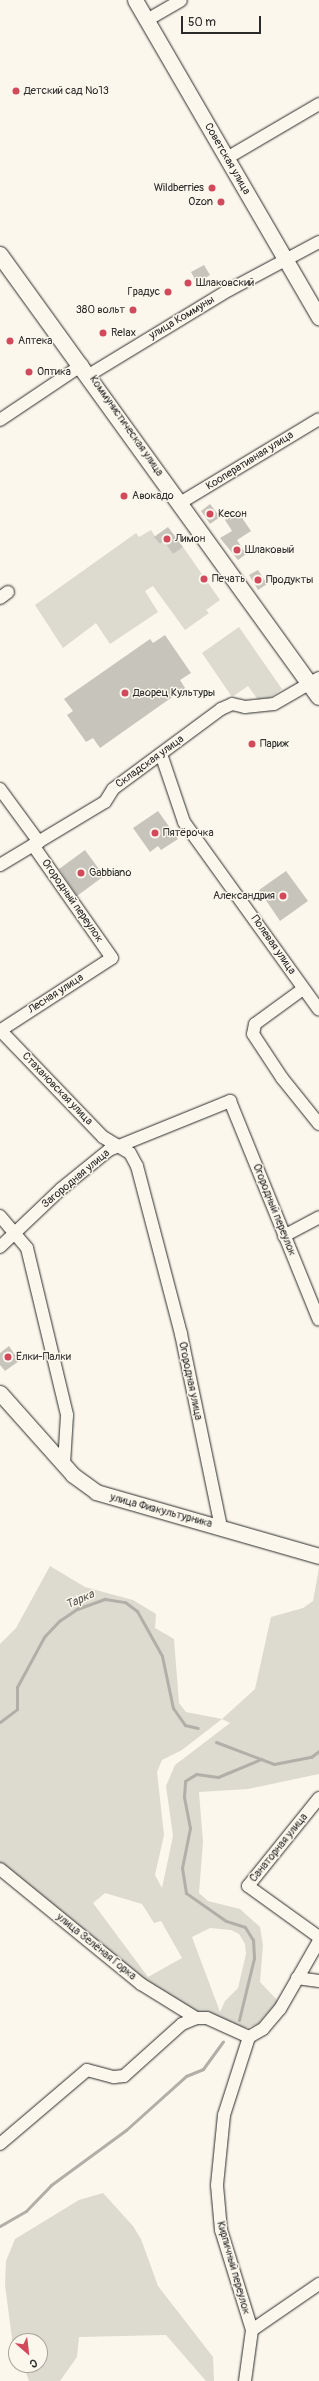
<!DOCTYPE html>
<html>
<head>
<meta charset="utf-8">
<style>
  body { margin:0 }
  #map { position:relative; width:319px; height:2381px; overflow:hidden; background:#fbf7ec; font-family:Pangolin,sans-serif }
  div>[style] { position:absolute }
  .green>* { inset:0; background:#dddad0 }
  .stream>* { height:3px; margin:-1.5px; padding:0 1.5px; transform-origin:1.5px; border-radius:1.5px; background:#b1afa7 }
  .building>* { inset:0; background:#c7c4bc }
  .roads { filter:drop-shadow(0 0 1px #2b2b2b) drop-shadow(0 0 1px #2b2b2b) }
  .minor>* { height:12px; margin:-6px; padding:0 6px; transform-origin:6px; border-radius:6px; background:#fbf7ec }
  .tertiary>* { height:15px; margin:-7.5px; padding:0 7.5px; transform-origin:7.5px; border-radius:7.5px; background:#fbf7ec }
  .secondary>* { height:16px; margin:-8px; padding:0 8px; transform-origin:8px; border-radius:8px; background:#fbf7ec }
  .dots>* { width:11px; height:11px; translate:-50% -50%; box-sizing:border-box; border:2px solid #fbf7ec; border-radius:50% }
  span { translate:-50% -50%; white-space:nowrap; text-align:center; line-height:1.15; -webkit-text-stroke:3px #fbf7ec; paint-order:stroke }
  .poi-label { font-size:11px; color:#2b2b2b }
  .left { translate:0 -50%; text-align:left }
  .right { translate:-100% -50%; text-align:right }
  .street-label { font-size:11px; color:#2b2b2b }
  .water-label { font-size:12px; color:#5a5956; font-style:italic }
  .north { position:absolute; left:8px; top:2333px; width:40px; height:40px; box-sizing:border-box; background:#fbf7ec; border:1px solid #a8a59f; border-radius:50%; rotate:152deg; font-size:11px; font-weight:700; line-height:16px; text-align:center; color:#2b2b2b }
  .north::after { content:''; display:block; margin:auto; width:14px; height:18px; background:#d1495b; clip-path:polygon(50% 0,100% 100%,50% 72%,0 100%) }
  .scale { position:absolute; left:181px; top:16px; width:80px; height:18px; box-sizing:border-box; border:2px solid #2b2b2b; border-top:0; padding-left:5px; font-size:12px; line-height:14px; white-space:nowrap; color:#2b2b2b; -webkit-text-stroke:3px #fbf7ec; paint-order:stroke }
</style>
</head>
<body>
<div id="map">
  <div class="green">
    <div style="clip-path:polygon(151px 530px,160px 544px,164px 541px,183px 547px,220px 600px,206px 610px,209px 613px,185px 630px,153px 586px,145px 591px,158px 612px,110px 644px,96px 623px,63px 648px,35px 605px,136px 533px,139px 537px)"></div>
    <div style="clip-path:polygon(239px 627px,282px 689px,261px 704px,248px 686px,232px 697px,202px 653px)"></div>
    <div style="clip-path:polygon(evenodd,50px 1566px,85px 1587px,133px 1600px,156px 1614px,155px 1628px,174px 1639px,179px 1703px,186px 1712px,222px 1719px,255px 1689px,271px 1617px,303px 1608px,313px 1601px,319px 1568px,319px 1774px,248px 1789px,199px 1792px,203px 1842px,199px 1893px,208px 1901px,240px 1909px,260px 1927px,263px 1945px,260px 1982px,278px 2001px,258px 2024px,242px 2029px,196px 2014px,146px 1982px,0 1863px,0 1644px,16px 1628px,50px 1566px,222px 1719px,230px 1723px,175px 1765px,166px 1786px,173px 1836px,162px 1888px,155px 1875px,164px 1835px,157px 1772px,162px 1760px,182px 1750px,222px 1719px,50px 1566px,105px 1893px,142px 1904px,154px 1923px,161px 1921px,182px 1958px,148px 1977px,93px 1903px,105px 1893px,50px 1566px,210px 1928px,231px 1930px,239px 1934px,245px 1944px,246px 1954px,238px 1988px,225px 2001px,220px 2012px,192px 1937px,210px 1928px)"></div>
    <div style="clip-path:polygon(103px 2193px,133px 2226px,141px 2239px,158px 2286px,213px 2357px,214px 2381px,206px 2381px,166px 2335px,79px 2337px,77px 2357px,60px 2381px,29px 2381px,23px 2365px,40px 2365px,40px 2341px,16px 2341px,16px 2356px,14px 2354px,5px 2285px,6px 2261px,15px 2239px,79px 2200px)"></div>
  </div>
  <div class="stream">
    <div style="left:0;top:1722px;width:21px;rotate:-37deg"></div>
    <div style="left:17px;top:1709px;width:22px;rotate:-90deg"></div>
    <div style="left:17px;top:1687px;width:57px;rotate:-61.6deg"></div>
    <div style="left:44px;top:1637px;width:22px;rotate:-47deg"></div>
    <div style="left:59px;top:1621px;width:22px;rotate:-34deg"></div>
    <div style="left:77px;top:1609px;width:30px;rotate:-20deg"></div>
    <div style="left:105px;top:1599px;width:20px;rotate:9deg"></div>
    <div style="left:125px;top:1602px;width:15px;rotate:37deg"></div>
    <div style="left:137px;top:1611px;width:51px;rotate:60.9deg"></div>
    <div style="left:162px;top:1656px;width:53px;rotate:78.1deg"></div>
    <div style="left:173px;top:1708px;width:21px;rotate:55deg"></div>
    <div style="left:185px;top:1725px;width:13px;rotate:13deg"></div>
    <div style="left:216px;top:1742px;width:62px;rotate:20.8deg"></div>
    <div style="left:274px;top:1764px;width:38px;rotate:-11deg"></div>
    <div style="left:311px;top:1757px;width:10px;rotate:-37deg"></div>
    <div style="left:239px;top:2020px;width:64px;rotate:-76.4deg"></div>
    <div style="left:254px;top:1958px;width:18px;rotate:-93deg"></div>
    <div style="left:253px;top:1940px;width:15px;rotate:-122deg"></div>
    <div style="left:245px;top:1927px;width:20px;rotate:-162deg"></div>
    <div style="left:226px;top:1921px;width:49px;rotate:-145deg"></div>
    <div style="left:186px;top:1893px;width:25px;rotate:-99deg"></div>
    <div style="left:182px;top:1868px;width:41px;rotate:-78.7deg"></div>
    <div style="left:190px;top:1828px;width:32px;rotate:-101deg"></div>
    <div style="left:184px;top:1797px;width:16px;rotate:-86deg"></div>
    <div style="left:185px;top:1781px;width:13px;rotate:-32deg"></div>
    <div style="left:196px;top:1774px;width:22px;rotate:8deg"></div>
    <div style="left:218px;top:1777px;width:47px;rotate:-22.7deg"></div>
    <div style="left:0;top:2226px;width:30px;rotate:-30deg"></div>
    <div style="left:26px;top:2211px;width:36px;rotate:-46deg"></div>
    <div style="left:51px;top:2185px;width:93px;rotate:-36.3deg"></div>
    <div style="left:126px;top:2130px;width:81px;rotate:-42deg"></div>
    <div style="left:186px;top:2076px;width:18px;rotate:-22deg"></div>
    <div style="left:203px;top:2069px;width:34px;rotate:-54deg"></div>
  </div>
  <div class="building">
    <div style="clip-path:polygon(204px 265px,210px 275px,197px 283px,191px 272px)"></div>
    <div style="clip-path:polygon(210px 504px,220px 517px,210px 524px,201px 511px)"></div>
    <div style="clip-path:polygon(238px 512px,251px 531px,237px 540px,246px 554px,238px 560px,220px 538px,232px 531px,225px 520px)"></div>
    <div style="clip-path:polygon(168px 527px,183px 547px,173px 554px,164px 541px,160px 544px,154px 537px)"></div>
    <div style="clip-path:polygon(258px 570px,267px 584px,258px 590px,249px 575px)"></div>
    <div style="clip-path:polygon(165px 635px,191px 673px,180px 680px,185px 688px,100px 748px,93px 738px,86px 742px,67px 715px,73px 711px,64px 699px,150px 639px,153px 643px)"></div>
    <div style="clip-path:polygon(158px 811px,178px 839px,161px 850px,158px 846px,150px 852px,133px 828px)"></div>
    <div style="clip-path:polygon(85px 850px,104px 876px,77px 896px,59px 869px)"></div>
    <div style="clip-path:polygon(286px 871px,308px 901px,280px 921px,259px 890px)"></div>
    <div style="clip-path:polygon(9px 1346px,19px 1361px,5px 1371px,0 1365px,0 1353px)"></div>
  </div>
  <div class="roads">
    <div class="minor">
      <div style="left:147px;top:20px;width:39px;rotate:-30deg"></div>
      <div style="left:227px;top:158px;width:107px;rotate:-30.4deg"></div>
      <div style="left:89px;top:375px;width:164px;rotate:-31.3deg"></div>
      <div style="left:229px;top:290px;width:102px;rotate:-28.1deg"></div>
      <div style="left:0;top:420px;width:99px;rotate:-33.9deg"></div>
      <div style="left:180px;top:503px;width:162px;rotate:-31.1deg"></div>
      <div style="left:0;top:598px;width:10px;rotate:-37deg"></div>
      <div style="left:161px;top:754px;width:72px;rotate:71.3deg"></div>
      <div style="left:184px;top:822px;width:231px;rotate:54.3deg"></div>
      <div style="left:0;top:789px;width:66px;rotate:53.7deg"></div>
      <div style="left:0;top:865px;width:122px;rotate:-31deg"></div>
      <div style="left:105px;top:802px;width:15px;rotate:-58deg"></div>
      <div style="left:113px;top:789px;width:134px;rotate:-36.5deg"></div>
      <div style="left:221px;top:709px;width:12px;rotate:-24deg"></div>
      <div style="left:232px;top:704px;width:13px;rotate:13deg"></div>
      <div style="left:245px;top:707px;width:29px;rotate:-6deg"></div>
      <div style="left:274px;top:704px;width:52px;rotate:-30deg"></div>
      <div style="left:303px;top:989px;width:59px;rotate:143.9deg"></div>
      <div style="left:255px;top:1024px;width:10px;rotate:101deg"></div>
      <div style="left:253px;top:1034px;width:53px;rotate:56.6deg"></div>
      <div style="left:282px;top:1078px;width:59px;rotate:51.2deg"></div>
      <div style="left:0;top:1030px;width:149px;rotate:46.1deg"></div>
      <div style="left:103px;top:1137px;width:31px;rotate:31deg"></div>
      <div style="left:130px;top:1153px;width:15px;rotate:62deg"></div>
      <div style="left:137px;top:1166px;width:174px;rotate:75.3deg"></div>
      <div style="left:181px;top:1334px;width:197px;rotate:78.3deg"></div>
      <div style="left:1px;top:1030px;width:132px;rotate:-33deg"></div>
      <div style="left:112px;top:958px;width:138px;rotate:-125deg"></div>
      <div style="left:0;top:1216px;width:42px;rotate:49.8deg"></div>
      <div style="left:27px;top:1248px;width:172px;rotate:76.5deg"></div>
      <div style="left:67px;top:1415px;width:49px;rotate:93.5deg"></div>
      <div style="left:284px;top:1236px;width:40px;rotate:-28deg"></div>
      <div style="left:0;top:1247px;width:84px;rotate:-43.6deg"></div>
      <div style="left:61px;top:1189px;width:62px;rotate:-39.1deg"></div>
      <div style="left:109px;top:1150px;width:131px;rotate:-22deg"></div>
      <div style="left:230px;top:1101px;width:236px;rotate:67.9deg"></div>
      <div style="left:319px;top:1798px;width:113px;rotate:128.9deg"></div>
      <div style="left:248px;top:1886px;width:87px;rotate:35.7deg"></div>
      <div style="left:0;top:1869px;width:182px;rotate:39.2deg"></div>
      <div style="left:141px;top:1984px;width:65px;rotate:31.7deg"></div>
      <div style="left:297px;top:1978px;width:22px;rotate:8deg"></div>
      <div style="left:249px;top:2037px;width:16px;rotate:-30deg"></div>
      <div style="left:263px;top:2029px;width:26px;rotate:-50deg"></div>
      <div style="left:280px;top:2009px;width:78px;rotate:-60.2deg"></div>
      <div style="left:0;top:2144px;width:114px;rotate:-40.4deg"></div>
      <div style="left:87px;top:2070px;width:28px;rotate:15deg"></div>
      <div style="left:114px;top:2077px;width:10px;rotate:-6deg"></div>
      <div style="left:124px;top:2076px;width:78px;rotate:-41.9deg"></div>
      <div style="left:182px;top:2024px;width:15px;rotate:-23deg"></div>
      <div style="left:196px;top:2018px;width:11px"></div>
      <div style="left:207px;top:2018px;width:46px;rotate:24.3deg"></div>
      <div style="left:252px;top:2330px;width:81px;rotate:-34.5deg"></div>
      <div style="left:245px;top:2381px;width:51px;rotate:-82.2deg"></div>
      <div style="left:252px;top:2330px;width:105px;rotate:-107.2deg"></div>
      <div style="left:221px;top:2230px;width:45px;rotate:-95.1deg"></div>
      <div style="left:217px;top:2185px;width:70px;rotate:-84.3deg"></div>
      <div style="left:224px;top:2115px;width:82px;rotate:-72.2deg"></div>
    </div>
    <div class="tertiary">
      <div style="left:135px;top:0;width:367px;rotate:59.9deg"></div>
      <div style="left:0;top:1393px;width:110px;rotate:48.3deg"></div>
      <div style="left:73px;top:1475px;width:29px;rotate:36deg"></div>
      <div style="left:96px;top:1492px;width:232px;rotate:16deg"></div>
    </div>
    <div class="secondary">
      <div style="left:0;top:255px;width:545px;rotate:54.18deg"></div>
    </div>
  </div>
  <div class="dots">
    <div style="left:16px;top:91px;background:#d1495b"></div>
    <div style="left:212px;top:188px;background:#d1495b"></div>
    <div style="left:221px;top:202px;background:#d1495b"></div>
    <div style="left:188px;top:283px;background:#d1495b"></div>
    <div style="left:168px;top:292px;background:#d1495b"></div>
    <div style="left:133px;top:310px;background:#d1495b"></div>
    <div style="left:103px;top:333px;background:#d1495b"></div>
    <div style="left:10px;top:341px;background:#d1495b"></div>
    <div style="left:29px;top:372px;background:#d1495b"></div>
    <div style="left:124px;top:496px;background:#d1495b"></div>
    <div style="left:210px;top:514px;background:#d1495b"></div>
    <div style="left:167px;top:539px;background:#d1495b"></div>
    <div style="left:237px;top:550px;background:#d1495b"></div>
    <div style="left:204px;top:579px;background:#d1495b"></div>
    <div style="left:258px;top:580px;background:#d1495b"></div>
    <div style="left:125px;top:693px;background:#d1495b"></div>
    <div style="left:252px;top:744px;background:#d1495b"></div>
    <div style="left:155px;top:833px;background:#d1495b"></div>
    <div style="left:81px;top:873px;background:#d1495b"></div>
    <div style="left:283px;top:896px;background:#d1495b"></div>
    <div style="left:8px;top:1357px;background:#d1495b"></div>
  </div>
  <div class="poi-label">
    <span class="left" style="left:24px;top:91px">Детский сад №13</span>
    <span class="right" style="left:204px;top:188px">Wildberries</span>
    <span class="right" style="left:213px;top:202px">Ozon</span>
    <span class="left" style="left:196px;top:283px">Шлаковский</span>
    <span class="right" style="left:160px;top:292px">Градус</span>
    <span class="right" style="left:125px;top:310px">380 вольт</span>
    <span class="left" style="left:111px;top:333px">Relax</span>
    <span class="left" style="left:18px;top:341px">Аптека</span>
    <span class="left" style="left:37px;top:372px">Оптика</span>
    <span class="left" style="left:132px;top:496px">Авокадо</span>
    <span class="left" style="left:218px;top:514px">Кесон</span>
    <span class="left" style="left:175px;top:539px">Лимон</span>
    <span class="left" style="left:245px;top:550px">Шлаковый</span>
    <span class="left" style="left:212px;top:579px">Печать</span>
    <span class="left" style="left:266px;top:580px">Продукты</span>
    <span class="left" style="left:133px;top:693px">Дворец Культуры</span>
    <span class="left" style="left:260px;top:744px">Париж</span>
    <span class="left" style="left:163px;top:833px">Пятёрочка</span>
    <span class="left" style="left:89px;top:873px">Gabbiano</span>
    <span class="right" style="left:275px;top:896px">Александрия</span>
    <span class="left" style="left:16px;top:1357px">Ёлки-Палки</span>
  </div>
  <div class="street-label">
    <span style="left:227px;top:159px;rotate:60deg">Советская улица</span>
    <span style="left:182px;top:318px;rotate:-31deg">улица Коммуны</span>
    <span style="left:126px;top:426px;rotate:55deg">Коммунистическая улица</span>
    <span style="left:250px;top:461px;rotate:-32deg">Кооперативная улица</span>
    <span style="left:150px;top:762px;rotate:-36deg">Складская улица</span>
    <span style="left:72px;top:901px;rotate:55deg">Огородный переулок</span>
    <span style="left:273px;top:945px;rotate:55deg">Полевая улица</span>
    <span style="left:56px;top:994px;rotate:-33deg">Лесная улица</span>
    <span style="left:57px;top:1089px;rotate:46deg">Стахановская улица</span>
    <span style="left:76px;top:1179px;rotate:-40deg">Загородная улица</span>
    <span style="left:274px;top:1210px;rotate:68deg">Огородный переулок</span>
    <span style="left:190px;top:1381px;rotate:78deg">Огородная улица</span>
    <span style="left:161px;top:1511px;rotate:15deg">улица Физкультурника</span>
    <span style="left:279px;top:1848px;rotate:-51deg">Санаторная улица</span>
    <span style="left:96px;top:1947px;rotate:39deg">улица Зелёная Горка</span>
    <span style="left:233px;top:2268px;rotate:74deg">Кирпичный переулок</span>
  </div>
  <div class="water-label">
    <span style="left:80px;top:1600px;rotate:-24deg">Тарка</span>
  </div>
  <div class="north">С</div>
  <div class="scale">50 m</div>
</div>
</body>
</html>
